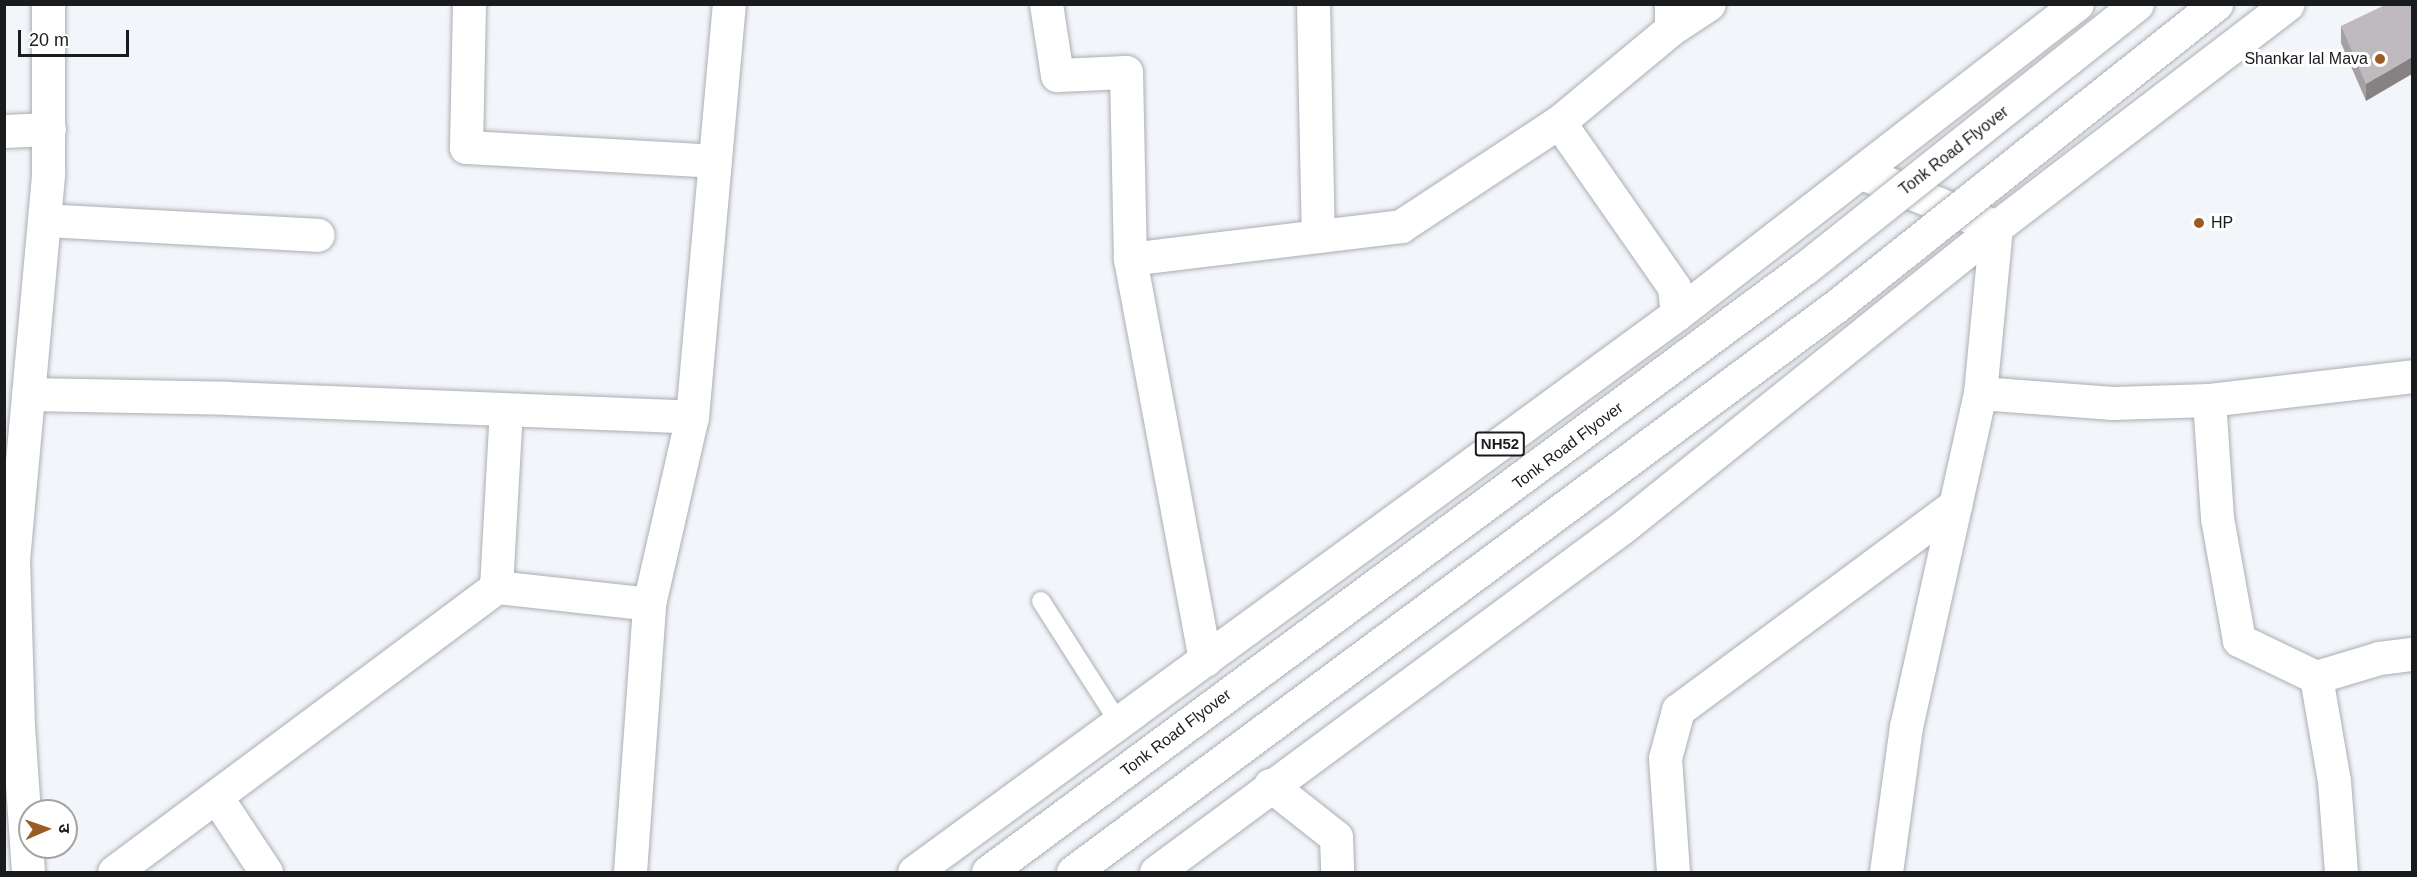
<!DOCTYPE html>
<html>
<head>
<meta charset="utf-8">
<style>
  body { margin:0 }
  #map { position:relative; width:2417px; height:877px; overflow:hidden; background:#f2f5fa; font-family:Arial,"Noto Sans Devanagari",sans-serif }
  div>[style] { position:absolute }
  .roads { filter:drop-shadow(0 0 2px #abaeb3) drop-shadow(0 0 2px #abaeb3) }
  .lane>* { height:18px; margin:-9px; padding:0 9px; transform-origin:9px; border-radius:9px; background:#fff }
  .street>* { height:33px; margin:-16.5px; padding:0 16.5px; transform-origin:16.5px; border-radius:16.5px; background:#fff }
  .highway>* { height:33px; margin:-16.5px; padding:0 16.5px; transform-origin:16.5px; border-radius:16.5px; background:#fff }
  .bridges { filter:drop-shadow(0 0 2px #abaeb3) drop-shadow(0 0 2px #abaeb3) }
  .primary-bridge>* { height:33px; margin:-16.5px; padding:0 16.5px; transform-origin:16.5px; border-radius:16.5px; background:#fff }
  .wall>* { inset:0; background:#a4a0a3 }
  .shaded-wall>* { inset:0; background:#868284 }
  .building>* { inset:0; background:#bfbabd }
  .dots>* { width:16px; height:16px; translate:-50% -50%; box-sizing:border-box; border:3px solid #fff; border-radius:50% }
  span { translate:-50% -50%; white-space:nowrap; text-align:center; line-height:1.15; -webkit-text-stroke:6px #fff; paint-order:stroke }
  .shield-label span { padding:2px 4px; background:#fff; border:2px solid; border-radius:4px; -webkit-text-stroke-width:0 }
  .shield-label { font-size:15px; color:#1a1b1d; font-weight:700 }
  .poi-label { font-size:16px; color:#1a1b1d }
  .right { translate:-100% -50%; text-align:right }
  .left { translate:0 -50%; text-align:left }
  .street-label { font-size:16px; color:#1a1b1d }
  .frame { position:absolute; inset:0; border:6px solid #1a1b1d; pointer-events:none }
  .north { position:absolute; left:18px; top:799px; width:60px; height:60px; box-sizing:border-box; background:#fff; border:2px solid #a3a4a5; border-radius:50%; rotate:88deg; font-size:16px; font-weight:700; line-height:24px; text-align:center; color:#1a1b1d }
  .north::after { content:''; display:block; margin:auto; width:21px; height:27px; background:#9b5b25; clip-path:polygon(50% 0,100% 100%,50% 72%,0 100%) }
  .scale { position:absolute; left:18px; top:30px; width:111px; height:27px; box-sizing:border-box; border:3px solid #1a1b1d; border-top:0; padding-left:8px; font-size:18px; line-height:21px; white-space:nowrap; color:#1a1b1d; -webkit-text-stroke:4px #fff; paint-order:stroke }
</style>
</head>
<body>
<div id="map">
  <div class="roads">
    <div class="lane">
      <div style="left:1041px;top:601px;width:145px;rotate:57.4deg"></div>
    </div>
    <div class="street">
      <div style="left:469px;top:4px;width:143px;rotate:91.2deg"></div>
      <div style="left:466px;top:147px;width:249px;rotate:3.2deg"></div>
      <div style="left:1046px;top:4px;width:72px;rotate:81.2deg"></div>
      <div style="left:1057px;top:75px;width:69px;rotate:-2.5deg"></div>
      <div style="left:1126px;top:72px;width:187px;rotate:88.8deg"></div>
      <div style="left:1130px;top:259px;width:408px;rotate:79.4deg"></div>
      <div style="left:1313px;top:4px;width:232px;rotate:88.8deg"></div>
      <div style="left:1671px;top:4px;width:25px;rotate:90deg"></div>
      <div style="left:1671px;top:29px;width:146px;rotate:140.3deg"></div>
      <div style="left:1559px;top:122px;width:201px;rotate:55.1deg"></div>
      <div style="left:1674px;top:287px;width:27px;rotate:84deg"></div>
      <div style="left:1671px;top:29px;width:45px;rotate:-33.3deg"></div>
      <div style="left:4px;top:131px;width:45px;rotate:-2.5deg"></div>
      <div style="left:1862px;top:173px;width:144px;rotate:21.9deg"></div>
      <div style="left:1996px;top:227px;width:167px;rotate:95.5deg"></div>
      <div style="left:1980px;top:393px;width:341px;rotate:102.5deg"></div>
      <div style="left:1906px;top:726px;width:147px;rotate:97.8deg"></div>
      <div style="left:44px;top:220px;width:274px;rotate:3.1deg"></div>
      <div style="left:1130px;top:259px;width:273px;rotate:-6.9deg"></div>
      <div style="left:1401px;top:226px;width:189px;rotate:-33.4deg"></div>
      <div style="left:1980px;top:393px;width:133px;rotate:4.3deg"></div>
      <div style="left:2113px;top:403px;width:96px;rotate:-1.8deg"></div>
      <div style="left:2209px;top:400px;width:118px;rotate:86.1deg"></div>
      <div style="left:2217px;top:518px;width:124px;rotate:79.8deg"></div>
      <div style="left:2239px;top:640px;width:85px;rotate:25.7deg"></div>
      <div style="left:28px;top:394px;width:200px;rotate:1.1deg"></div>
      <div style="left:228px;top:398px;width:464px;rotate:2.3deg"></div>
      <div style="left:2209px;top:400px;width:204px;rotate:-6.7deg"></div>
      <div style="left:496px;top:587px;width:154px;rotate:6.3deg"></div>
      <div style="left:1270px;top:785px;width:84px;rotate:38.2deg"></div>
      <div style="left:1336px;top:837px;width:35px;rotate:88deg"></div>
      <div style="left:217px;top:798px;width:89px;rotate:56.5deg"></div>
      <div style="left:28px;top:872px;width:145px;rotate:-93.9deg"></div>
      <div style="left:18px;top:727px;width:167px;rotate:-91.7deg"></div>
      <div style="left:13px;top:560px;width:389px;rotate:-84.8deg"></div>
      <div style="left:48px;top:173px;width:169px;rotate:-90deg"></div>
      <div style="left:114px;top:872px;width:477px;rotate:-36.7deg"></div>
      <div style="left:496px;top:587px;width:177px;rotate:-86.8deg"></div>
      <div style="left:630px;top:872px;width:269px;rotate:-85.9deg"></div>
      <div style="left:649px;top:604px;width:192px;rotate:-77.1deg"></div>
      <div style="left:692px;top:417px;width:415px;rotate:-84.9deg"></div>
      <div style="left:1673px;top:872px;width:114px;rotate:-94deg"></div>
      <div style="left:1665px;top:758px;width:50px;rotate:-74.8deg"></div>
      <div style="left:1678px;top:710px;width:345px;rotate:-36.5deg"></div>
      <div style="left:2341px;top:872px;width:91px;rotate:-94.4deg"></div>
      <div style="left:2334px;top:781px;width:106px;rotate:-99.8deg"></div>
      <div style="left:2316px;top:677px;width:66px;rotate:-16.8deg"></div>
      <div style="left:2379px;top:658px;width:33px;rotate:-7deg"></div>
    </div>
    <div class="highway">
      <div style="left:914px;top:872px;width:945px;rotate:-36.18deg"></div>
      <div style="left:1677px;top:314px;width:506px;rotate:-37.78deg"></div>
      <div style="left:1156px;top:872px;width:581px;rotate:-36.46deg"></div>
      <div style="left:1623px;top:527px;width:479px;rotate:-38.8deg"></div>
      <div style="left:1996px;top:227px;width:367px;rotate:-37.4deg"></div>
    </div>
  </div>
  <div class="bridges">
    <div class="primary-bridge">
      <div style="left:988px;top:872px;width:1016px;rotate:-36.48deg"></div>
      <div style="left:1805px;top:268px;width:424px;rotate:-38.5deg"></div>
      <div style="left:1073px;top:872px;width:949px;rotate:-36.56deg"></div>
      <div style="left:1835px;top:307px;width:487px;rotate:-38.5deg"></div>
    </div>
  </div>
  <div class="wall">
    <div style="clip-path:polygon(2412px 10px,2366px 101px,2341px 43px,2341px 26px)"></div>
  </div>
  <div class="shaded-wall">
    <div style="clip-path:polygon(2412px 57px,2412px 74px,2366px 101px,2366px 84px)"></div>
  </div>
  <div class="building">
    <div style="clip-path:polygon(2387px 4px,2411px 4px,2412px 10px,2412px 57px,2366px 84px,2341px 26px)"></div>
  </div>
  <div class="dots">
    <div style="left:2380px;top:59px;background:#9b5b25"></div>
    <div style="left:2199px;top:223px;background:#9b5b25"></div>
  </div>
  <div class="shield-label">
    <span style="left:1500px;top:444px">NH52</span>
  </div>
  <div class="poi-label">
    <span class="right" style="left:2368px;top:59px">Shankar lal Mava</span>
    <span class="left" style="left:2211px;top:223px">HP</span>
  </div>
  <div class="street-label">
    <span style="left:1954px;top:151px;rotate:-38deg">Tonk Road Flyover</span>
    <span style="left:1568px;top:446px;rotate:-37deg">Tonk Road Flyover</span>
    <span style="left:1176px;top:733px;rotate:-37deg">Tonk Road Flyover</span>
  </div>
  <div class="frame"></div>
  <div class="north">उ</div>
  <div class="scale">20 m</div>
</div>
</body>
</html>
